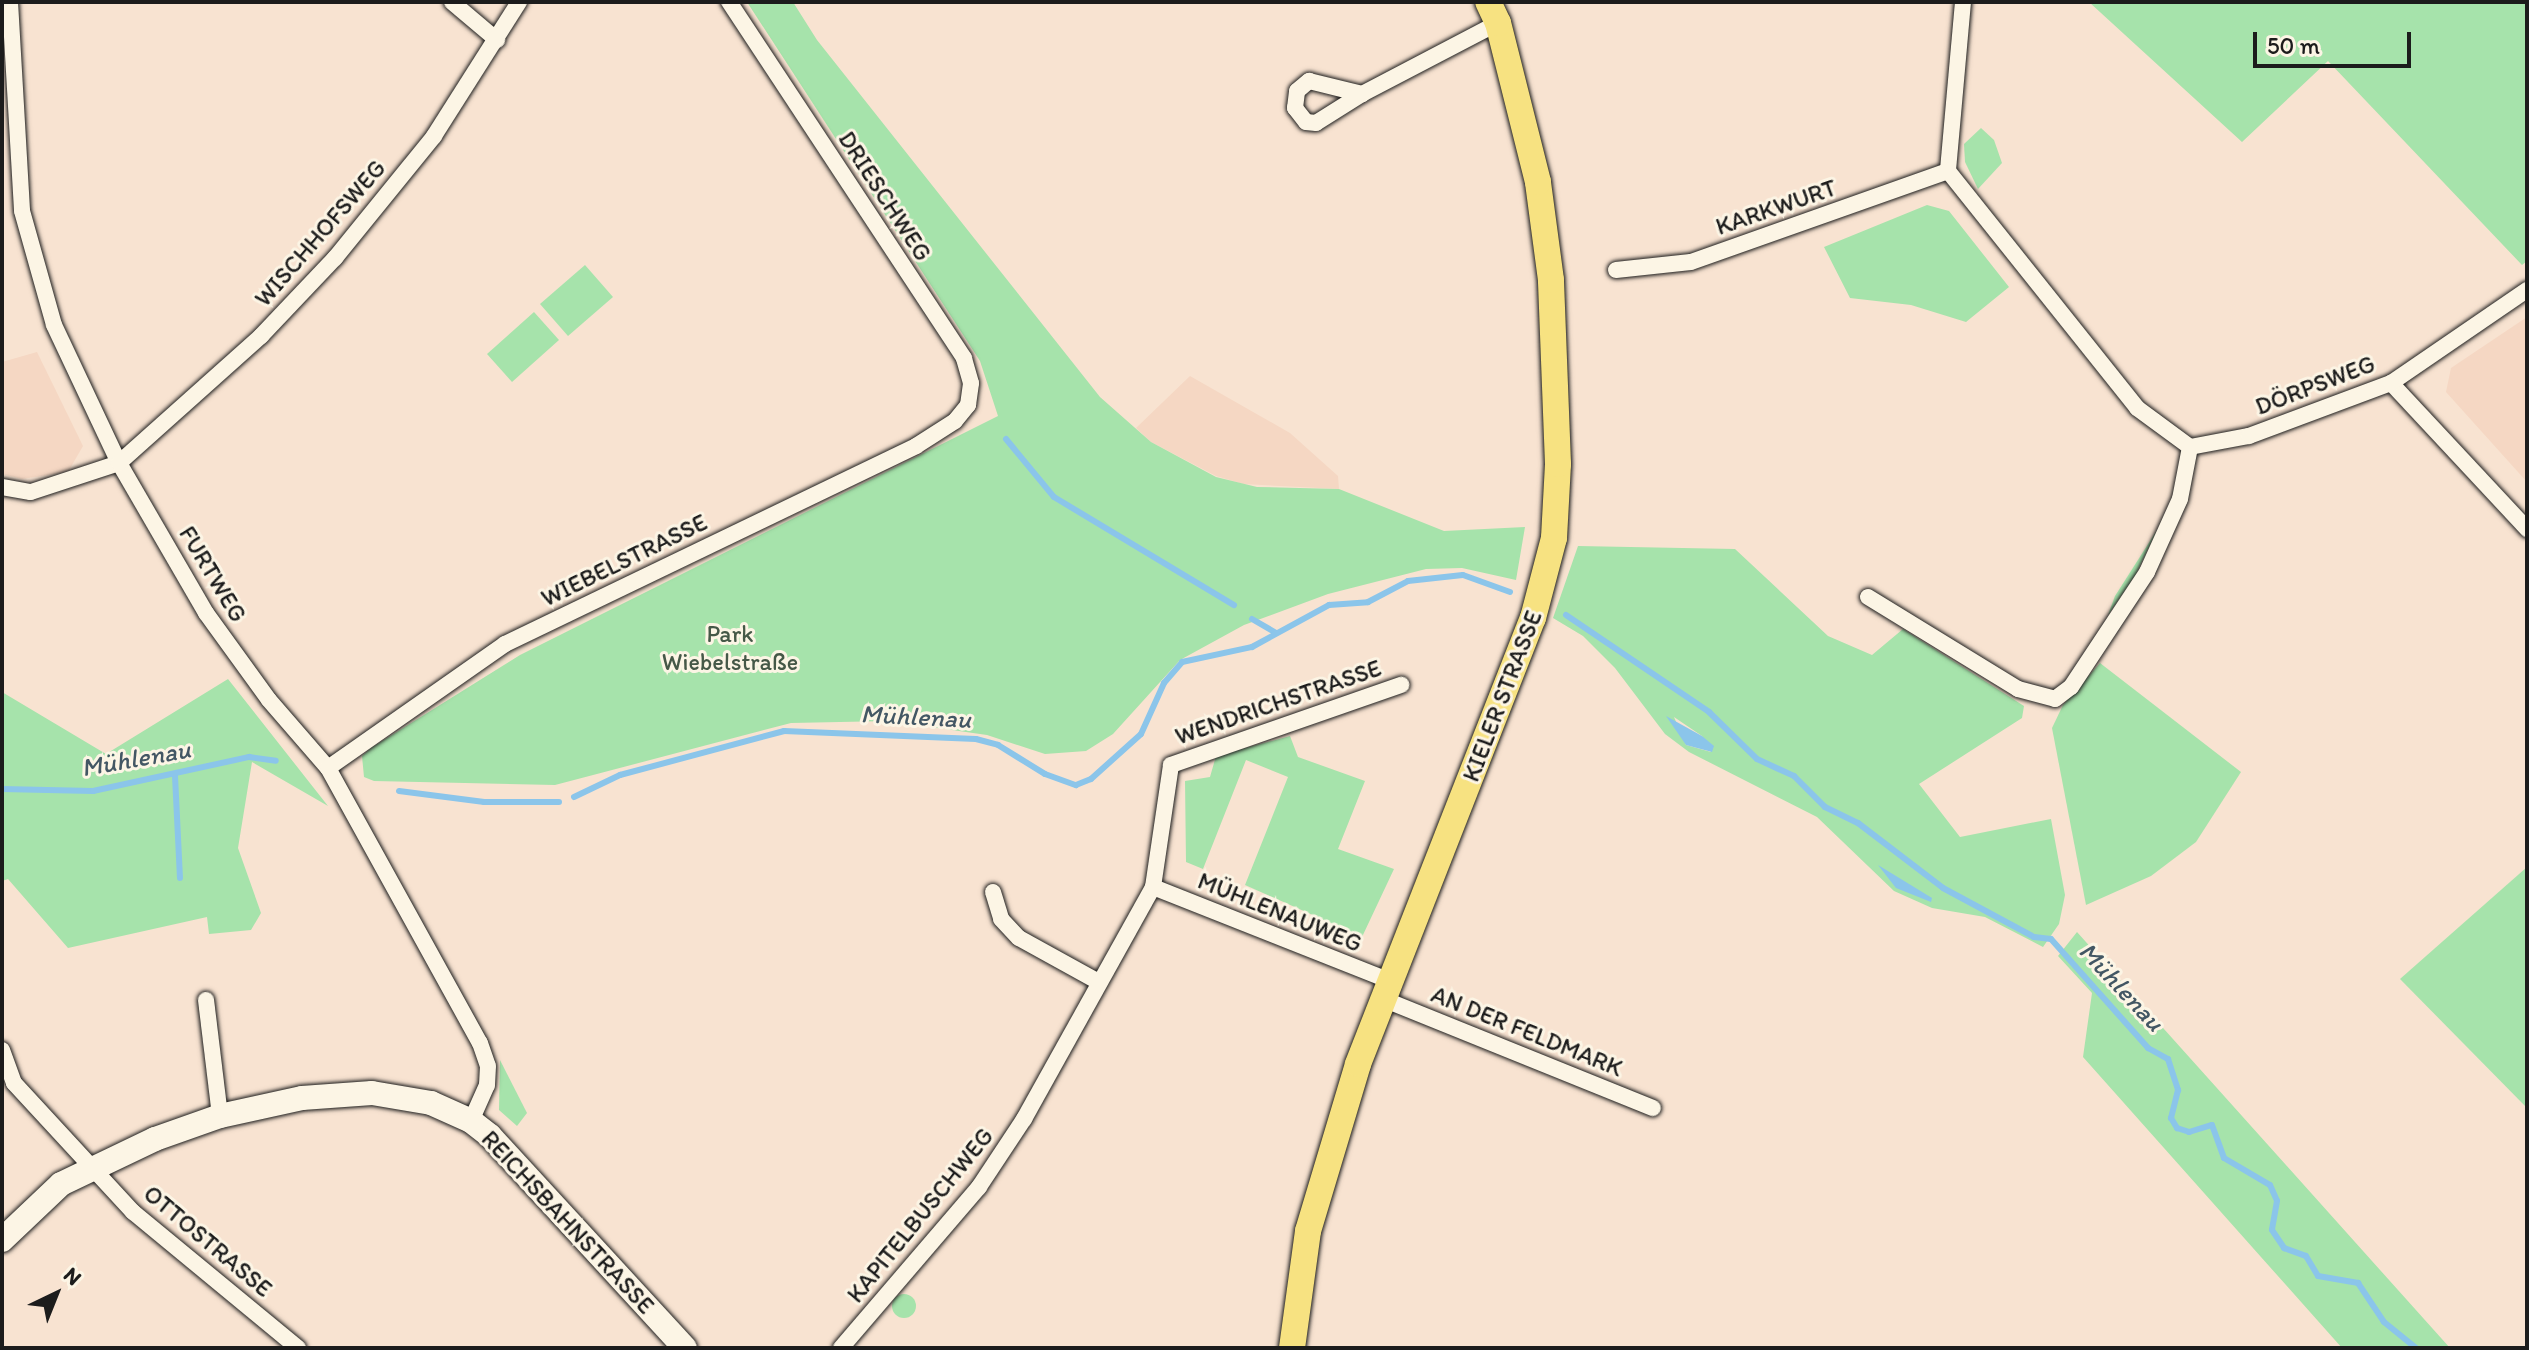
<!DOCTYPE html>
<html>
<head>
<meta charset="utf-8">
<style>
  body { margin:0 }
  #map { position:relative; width:2529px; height:1350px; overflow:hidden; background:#f8e3d1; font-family:Itim,sans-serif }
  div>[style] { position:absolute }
  .built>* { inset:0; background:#f5d7c3 }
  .green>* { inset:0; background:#a6e3ab }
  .round { border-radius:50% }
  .water>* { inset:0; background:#8bc5ea }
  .stream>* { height:6px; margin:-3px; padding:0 3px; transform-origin:3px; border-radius:3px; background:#8bc5ea }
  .roads { filter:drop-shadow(0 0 2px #1c1c1c) drop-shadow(0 0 2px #1c1c1c) }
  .street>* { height:16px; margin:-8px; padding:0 8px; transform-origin:8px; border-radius:8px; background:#fcf5e5 }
  .secondary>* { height:24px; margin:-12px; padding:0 12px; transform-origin:12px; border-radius:12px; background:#fcf5e5 }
  .primary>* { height:26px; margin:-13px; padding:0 13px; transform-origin:13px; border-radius:13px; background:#f7e281 }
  span { translate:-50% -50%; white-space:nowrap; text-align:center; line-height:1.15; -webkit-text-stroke:6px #fcf5e5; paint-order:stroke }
  .street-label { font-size:24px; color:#1c1c1c }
  .park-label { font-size:24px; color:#455847 }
  .water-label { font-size:26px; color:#435764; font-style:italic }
  .frame { position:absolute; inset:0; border:4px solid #1c1c1c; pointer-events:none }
  .north { position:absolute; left:16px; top:1254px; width:80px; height:80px; -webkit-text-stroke:6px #fcf5e5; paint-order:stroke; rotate:43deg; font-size:22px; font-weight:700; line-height:32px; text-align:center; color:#1c1c1c }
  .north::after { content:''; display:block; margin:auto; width:28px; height:36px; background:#1c1c1c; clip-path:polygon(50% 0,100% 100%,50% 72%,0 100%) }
  .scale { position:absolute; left:2253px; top:32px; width:158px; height:36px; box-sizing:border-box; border:4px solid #1c1c1c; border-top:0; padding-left:10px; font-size:24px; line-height:28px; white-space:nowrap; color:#1c1c1c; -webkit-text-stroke:6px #fcf5e5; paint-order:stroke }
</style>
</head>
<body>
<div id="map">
  <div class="built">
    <div style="clip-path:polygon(2527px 317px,2527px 482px,2446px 392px,2451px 368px)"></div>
    <div style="clip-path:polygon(37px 352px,83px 446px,68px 472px,22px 479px,2px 474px,2px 362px)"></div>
    <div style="clip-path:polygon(1190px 376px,1290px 433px,1338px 476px,1339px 489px,1243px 484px,1216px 476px,1151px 442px,1136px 428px)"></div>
  </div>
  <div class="green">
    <div style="clip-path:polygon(747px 2px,793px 2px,817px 40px,1100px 397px,1151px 442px,1216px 477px,1257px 487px,1339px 489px,1444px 531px,1525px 527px,1516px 580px,1462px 568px,1426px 569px,1328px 594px,1244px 625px,1180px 660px,1113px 734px,1086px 751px,1045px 754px,987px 735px,889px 721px,791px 723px,555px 785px,374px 781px,364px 777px,362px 756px,371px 748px,520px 655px,998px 416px,980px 361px)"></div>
    <div style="clip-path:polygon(2089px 2px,2527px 2px,2527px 261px,2522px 265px,2328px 61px,2242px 142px)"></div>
    <div style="clip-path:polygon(1981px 128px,1994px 140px,2002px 163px,1978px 189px,1965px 162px,1964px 144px)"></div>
    <div style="clip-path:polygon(1927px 205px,1949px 211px,2009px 287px,1966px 322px,1911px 305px,1850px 298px,1824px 247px)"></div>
    <div style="clip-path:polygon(585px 265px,613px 297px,568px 336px,540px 304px)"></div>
    <div style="clip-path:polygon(534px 312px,559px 340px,512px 382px,487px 354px)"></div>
    <div style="clip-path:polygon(2157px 530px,2136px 574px,2108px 615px,2115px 596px)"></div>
    <div style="clip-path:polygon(evenodd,1578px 546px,1735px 549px,1828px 636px,1872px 655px,1903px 629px,2024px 706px,2022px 718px,1919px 784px,1960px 837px,2051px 819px,2065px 895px,2059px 924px,2043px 947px,1985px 917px,1932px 908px,1894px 891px,1817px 817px,1689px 752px,1665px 734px,1615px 668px,1583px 636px,1553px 618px,1578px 546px,1674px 717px,1702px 736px,1711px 752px,1686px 745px,1674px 717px)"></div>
    <div style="clip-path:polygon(2100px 663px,2241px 772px,2196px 842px,2151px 876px,2086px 905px,2052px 728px,2063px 705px)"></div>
    <div style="clip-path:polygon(228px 679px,328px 806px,252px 762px,238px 848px,261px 913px,251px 930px,209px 934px,207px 917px,68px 948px,8px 879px,2px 881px,2px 692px,106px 754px)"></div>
    <div style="clip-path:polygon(1290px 736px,1298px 757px,1365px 781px,1338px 849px,1394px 869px,1362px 937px,1245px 885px,1288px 777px,1246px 760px,1203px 869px,1186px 862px,1185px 781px,1210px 777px,1216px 756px)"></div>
    <div style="clip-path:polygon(2527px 867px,2527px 1108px,2400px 979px)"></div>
    <div style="clip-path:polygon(2077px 932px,2450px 1348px,2342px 1348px,2083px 1057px,2092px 993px,2058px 956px)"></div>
    <div style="clip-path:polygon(500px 1060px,527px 1113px,517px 1126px,499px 1110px)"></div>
    <div class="round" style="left:892px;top:1294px;width:24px;height:24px"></div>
  </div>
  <div class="water">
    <div style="clip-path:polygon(1666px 716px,1702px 736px,1714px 746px,1712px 752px,1686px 745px)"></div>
    <div style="clip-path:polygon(1878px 865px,1932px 898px,1931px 902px,1896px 888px)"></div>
  </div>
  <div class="stream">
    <div style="left:1006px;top:439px;width:75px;rotate:50.4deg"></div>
    <div style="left:1054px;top:497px;width:210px;rotate:31deg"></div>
    <div style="left:1566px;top:615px;width:173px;rotate:34.1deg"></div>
    <div style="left:1709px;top:712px;width:67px;rotate:44.4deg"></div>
    <div style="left:1757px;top:759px;width:41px;rotate:24.7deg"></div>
    <div style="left:1794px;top:776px;width:44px;rotate:45deg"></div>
    <div style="left:1825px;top:807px;width:37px;rotate:26deg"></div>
    <div style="left:1858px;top:823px;width:107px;rotate:37.4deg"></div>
    <div style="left:1943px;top:888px;width:103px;rotate:28.3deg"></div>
    <div style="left:2034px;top:937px;width:17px;rotate:7deg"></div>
    <div style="left:2051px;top:939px;width:146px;rotate:48.3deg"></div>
    <div style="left:2148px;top:1048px;width:23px;rotate:29deg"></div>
    <div style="left:2168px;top:1059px;width:33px;rotate:72deg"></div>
    <div style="left:2178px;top:1090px;width:29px;rotate:104deg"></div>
    <div style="left:2171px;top:1118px;width:12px;rotate:59deg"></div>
    <div style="left:2177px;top:1128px;width:13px;rotate:18deg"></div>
    <div style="left:2189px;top:1132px;width:24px;rotate:-17deg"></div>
    <div style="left:2212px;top:1125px;width:35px;rotate:70deg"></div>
    <div style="left:2224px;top:1158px;width:53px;rotate:30.4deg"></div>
    <div style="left:2270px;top:1185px;width:17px;rotate:66deg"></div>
    <div style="left:2277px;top:1201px;width:29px;rotate:100deg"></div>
    <div style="left:2272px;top:1230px;width:22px;rotate:56deg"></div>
    <div style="left:2284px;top:1248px;width:23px;rotate:20deg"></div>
    <div style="left:2306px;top:1256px;width:23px;rotate:59deg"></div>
    <div style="left:2318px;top:1276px;width:41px;rotate:9.9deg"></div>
    <div style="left:2358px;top:1283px;width:47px;rotate:56.3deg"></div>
    <div style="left:2384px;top:1322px;width:41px;rotate:39.1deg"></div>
    <div style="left:1252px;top:619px;width:28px;rotate:30deg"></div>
    <div style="left:175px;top:776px;width:102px;rotate:87.2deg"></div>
    <div style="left:2px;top:789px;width:91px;rotate:1.3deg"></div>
    <div style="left:93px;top:791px;width:160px;rotate:-12.3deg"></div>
    <div style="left:249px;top:757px;width:27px;rotate:8deg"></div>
    <div style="left:399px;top:791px;width:86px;rotate:7.4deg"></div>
    <div style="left:484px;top:802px;width:75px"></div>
    <div style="left:574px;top:797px;width:51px;rotate:-25.6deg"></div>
    <div style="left:620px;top:775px;width:170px;rotate:-15deg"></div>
    <div style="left:784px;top:731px;width:192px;rotate:2.4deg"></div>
    <div style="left:976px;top:739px;width:23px;rotate:15deg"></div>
    <div style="left:998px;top:745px;width:55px;rotate:31.7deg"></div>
    <div style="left:1045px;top:774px;width:33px;rotate:20deg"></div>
    <div style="left:1076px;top:785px;width:16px;rotate:-22deg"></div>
    <div style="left:1091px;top:779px;width:67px;rotate:-42deg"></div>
    <div style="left:1141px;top:734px;width:56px;rotate:-65.7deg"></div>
    <div style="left:1164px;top:683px;width:28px;rotate:-49deg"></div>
    <div style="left:1182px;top:662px;width:72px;rotate:-12.1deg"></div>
    <div style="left:1252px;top:647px;width:88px;rotate:-28.6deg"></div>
    <div style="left:1329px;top:605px;width:39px;rotate:-4deg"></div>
    <div style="left:1368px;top:602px;width:45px;rotate:-27.7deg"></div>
    <div style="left:1408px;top:581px;width:55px;rotate:-6.2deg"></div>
    <div style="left:1463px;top:575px;width:50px;rotate:19.9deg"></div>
  </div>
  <div class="roads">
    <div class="street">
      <div style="left:10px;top:2px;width:209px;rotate:86.7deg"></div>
      <div style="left:22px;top:211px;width:118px;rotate:74.3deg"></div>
      <div style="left:54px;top:325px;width:153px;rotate:64.8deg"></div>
      <div style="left:119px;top:463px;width:173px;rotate:59.9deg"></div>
      <div style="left:206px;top:613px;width:107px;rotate:54.1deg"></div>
      <div style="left:269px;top:700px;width:90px;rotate:49.1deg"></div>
      <div style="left:328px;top:768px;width:314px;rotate:61.1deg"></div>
      <div style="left:480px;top:1043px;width:24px;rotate:71deg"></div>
      <div style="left:488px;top:1066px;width:19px;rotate:93deg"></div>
      <div style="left:487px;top:1085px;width:39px;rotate:114deg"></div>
      <div style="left:452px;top:2px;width:59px;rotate:40.2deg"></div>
      <div style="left:1963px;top:2px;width:170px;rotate:95.1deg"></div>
      <div style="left:1948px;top:171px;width:303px;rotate:51.4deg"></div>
      <div style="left:2137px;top:408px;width:66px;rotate:36.3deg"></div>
      <div style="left:1362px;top:94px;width:54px;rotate:147.8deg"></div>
      <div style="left:1316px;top:123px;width:10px;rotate:-174deg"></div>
      <div style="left:1306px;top:122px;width:18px;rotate:-128deg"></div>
      <div style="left:1295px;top:108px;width:17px;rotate:-83deg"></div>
      <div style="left:1297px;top:91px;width:16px;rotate:-40deg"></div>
      <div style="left:1309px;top:81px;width:55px;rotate:13.8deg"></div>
      <div style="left:1362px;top:94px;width:153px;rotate:-27.6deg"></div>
      <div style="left:1616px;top:270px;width:75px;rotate:-6.1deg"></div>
      <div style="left:1691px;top:262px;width:273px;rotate:-19.5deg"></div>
      <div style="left:2391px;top:383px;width:200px;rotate:47deg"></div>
      <div style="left:2190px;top:447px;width:60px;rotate:-10.6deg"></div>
      <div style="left:2249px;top:436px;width:152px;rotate:-20.5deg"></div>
      <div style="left:2391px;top:383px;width:165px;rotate:-34.4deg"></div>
      <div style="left:2px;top:487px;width:29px;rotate:10deg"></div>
      <div style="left:31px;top:492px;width:93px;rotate:-18.2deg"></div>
      <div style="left:119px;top:463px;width:191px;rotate:-41.8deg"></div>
      <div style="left:261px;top:336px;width:108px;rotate:-46.5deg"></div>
      <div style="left:335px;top:258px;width:157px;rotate:-50.9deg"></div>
      <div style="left:434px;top:136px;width:159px;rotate:-57.6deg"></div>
      <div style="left:1868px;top:597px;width:176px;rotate:31.5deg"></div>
      <div style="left:2018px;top:689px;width:38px;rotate:15deg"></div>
      <div style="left:2055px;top:699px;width:20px;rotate:-37deg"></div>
      <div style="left:2071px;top:687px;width:138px;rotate:-56.5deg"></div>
      <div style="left:2147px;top:572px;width:80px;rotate:-65.7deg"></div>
      <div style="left:2180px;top:499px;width:53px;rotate:-79.1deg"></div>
      <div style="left:328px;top:768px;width:216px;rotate:-35deg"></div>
      <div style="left:505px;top:644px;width:456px;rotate:-25.7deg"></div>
      <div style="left:916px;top:446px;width:46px;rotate:-32.7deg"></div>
      <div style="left:955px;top:421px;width:21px;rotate:-51deg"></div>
      <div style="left:968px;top:405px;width:22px;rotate:-82deg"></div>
      <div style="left:971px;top:383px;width:26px;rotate:-106deg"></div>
      <div style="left:964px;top:358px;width:427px;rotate:-123.4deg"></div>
      <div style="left:1153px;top:887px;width:255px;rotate:21.6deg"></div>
      <div style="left:993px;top:892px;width:28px;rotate:73deg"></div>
      <div style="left:1001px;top:919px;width:26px;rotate:47deg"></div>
      <div style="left:1019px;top:938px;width:89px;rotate:28.9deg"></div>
      <div style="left:1383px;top:999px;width:291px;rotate:22deg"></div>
      <div style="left:206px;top:1000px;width:117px;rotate:83.1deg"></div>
      <div style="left:2px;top:1050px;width:35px;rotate:70deg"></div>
      <div style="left:14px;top:1083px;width:176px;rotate:47.3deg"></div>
      <div style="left:133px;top:1212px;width:214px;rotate:39.5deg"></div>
      <div style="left:841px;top:1348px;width:212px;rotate:-49.4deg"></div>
      <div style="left:979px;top:1187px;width:82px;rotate:-56.5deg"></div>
      <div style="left:1024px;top:1119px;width:265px;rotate:-60.9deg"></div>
      <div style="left:1153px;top:887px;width:123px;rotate:-81.6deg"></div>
      <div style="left:1171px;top:765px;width:244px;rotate:-19.2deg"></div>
    </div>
    <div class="secondary">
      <div style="left:2px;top:1240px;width:81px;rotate:-43.5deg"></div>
      <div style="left:61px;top:1184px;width:104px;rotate:-25.6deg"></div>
      <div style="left:155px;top:1139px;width:69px;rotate:-19.5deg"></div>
      <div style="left:220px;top:1116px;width:84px;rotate:-12.4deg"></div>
      <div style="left:302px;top:1098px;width:70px;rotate:-4.1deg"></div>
      <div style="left:372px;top:1093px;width:60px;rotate:9.6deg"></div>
      <div style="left:431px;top:1103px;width:44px;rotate:24.2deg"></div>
      <div style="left:471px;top:1121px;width:24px;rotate:38deg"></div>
      <div style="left:490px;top:1136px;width:288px;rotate:47.4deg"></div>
    </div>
    <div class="primary">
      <div style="left:1292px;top:1348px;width:118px;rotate:-82.2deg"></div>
      <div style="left:1308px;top:1231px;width:174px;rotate:-73.3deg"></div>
      <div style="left:1358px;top:1064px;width:479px;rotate:-68.6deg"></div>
      <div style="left:1533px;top:618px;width:83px;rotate:-75.3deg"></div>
      <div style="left:1554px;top:538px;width:74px;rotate:-86.9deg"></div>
      <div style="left:1558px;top:464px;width:184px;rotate:-92.2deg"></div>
      <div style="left:1551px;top:280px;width:99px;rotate:-97.6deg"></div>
      <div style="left:1538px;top:182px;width:164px;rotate:-104.1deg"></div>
      <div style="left:1498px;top:23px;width:23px;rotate:-115deg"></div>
    </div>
  </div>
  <div class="street-label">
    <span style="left:885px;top:196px;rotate:57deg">DRIESCHWEG</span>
    <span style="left:1776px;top:207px;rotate:-19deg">KARKWURT</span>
    <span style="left:320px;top:233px;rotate:-49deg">WISCHHOFSWEG</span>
    <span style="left:2315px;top:385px;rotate:-21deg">DÖRPSWEG</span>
    <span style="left:624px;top:560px;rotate:-26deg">WIEBELSTRASSE</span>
    <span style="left:213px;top:574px;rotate:59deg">FURTWEG</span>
    <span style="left:1502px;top:696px;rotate:-69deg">KIELER STRASSE</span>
    <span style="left:1278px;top:702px;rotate:-19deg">WENDRICHSTRASSE</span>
    <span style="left:1280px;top:912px;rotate:22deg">MÜHLENAUWEG</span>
    <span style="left:1527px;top:1031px;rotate:22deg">AN DER FELDMARK</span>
    <span style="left:920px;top:1215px;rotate:-51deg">KAPITELBUSCHWEG</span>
    <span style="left:568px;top:1222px;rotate:47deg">REICHSBAHNSTRASSE</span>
    <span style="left:208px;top:1241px;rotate:40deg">OTTOSTRASSE</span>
  </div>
  <div class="park-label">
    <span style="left:730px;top:648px">Park<br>Wiebelstraße</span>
  </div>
  <div class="water-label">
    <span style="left:916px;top:717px;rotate:3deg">Mühlenau</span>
    <span style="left:136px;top:759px;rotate:-10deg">Mühlenau</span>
    <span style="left:2121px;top:987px;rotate:47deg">Mühlenau</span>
  </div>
  <div class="frame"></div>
  <div class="north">N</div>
  <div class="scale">50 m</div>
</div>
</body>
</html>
